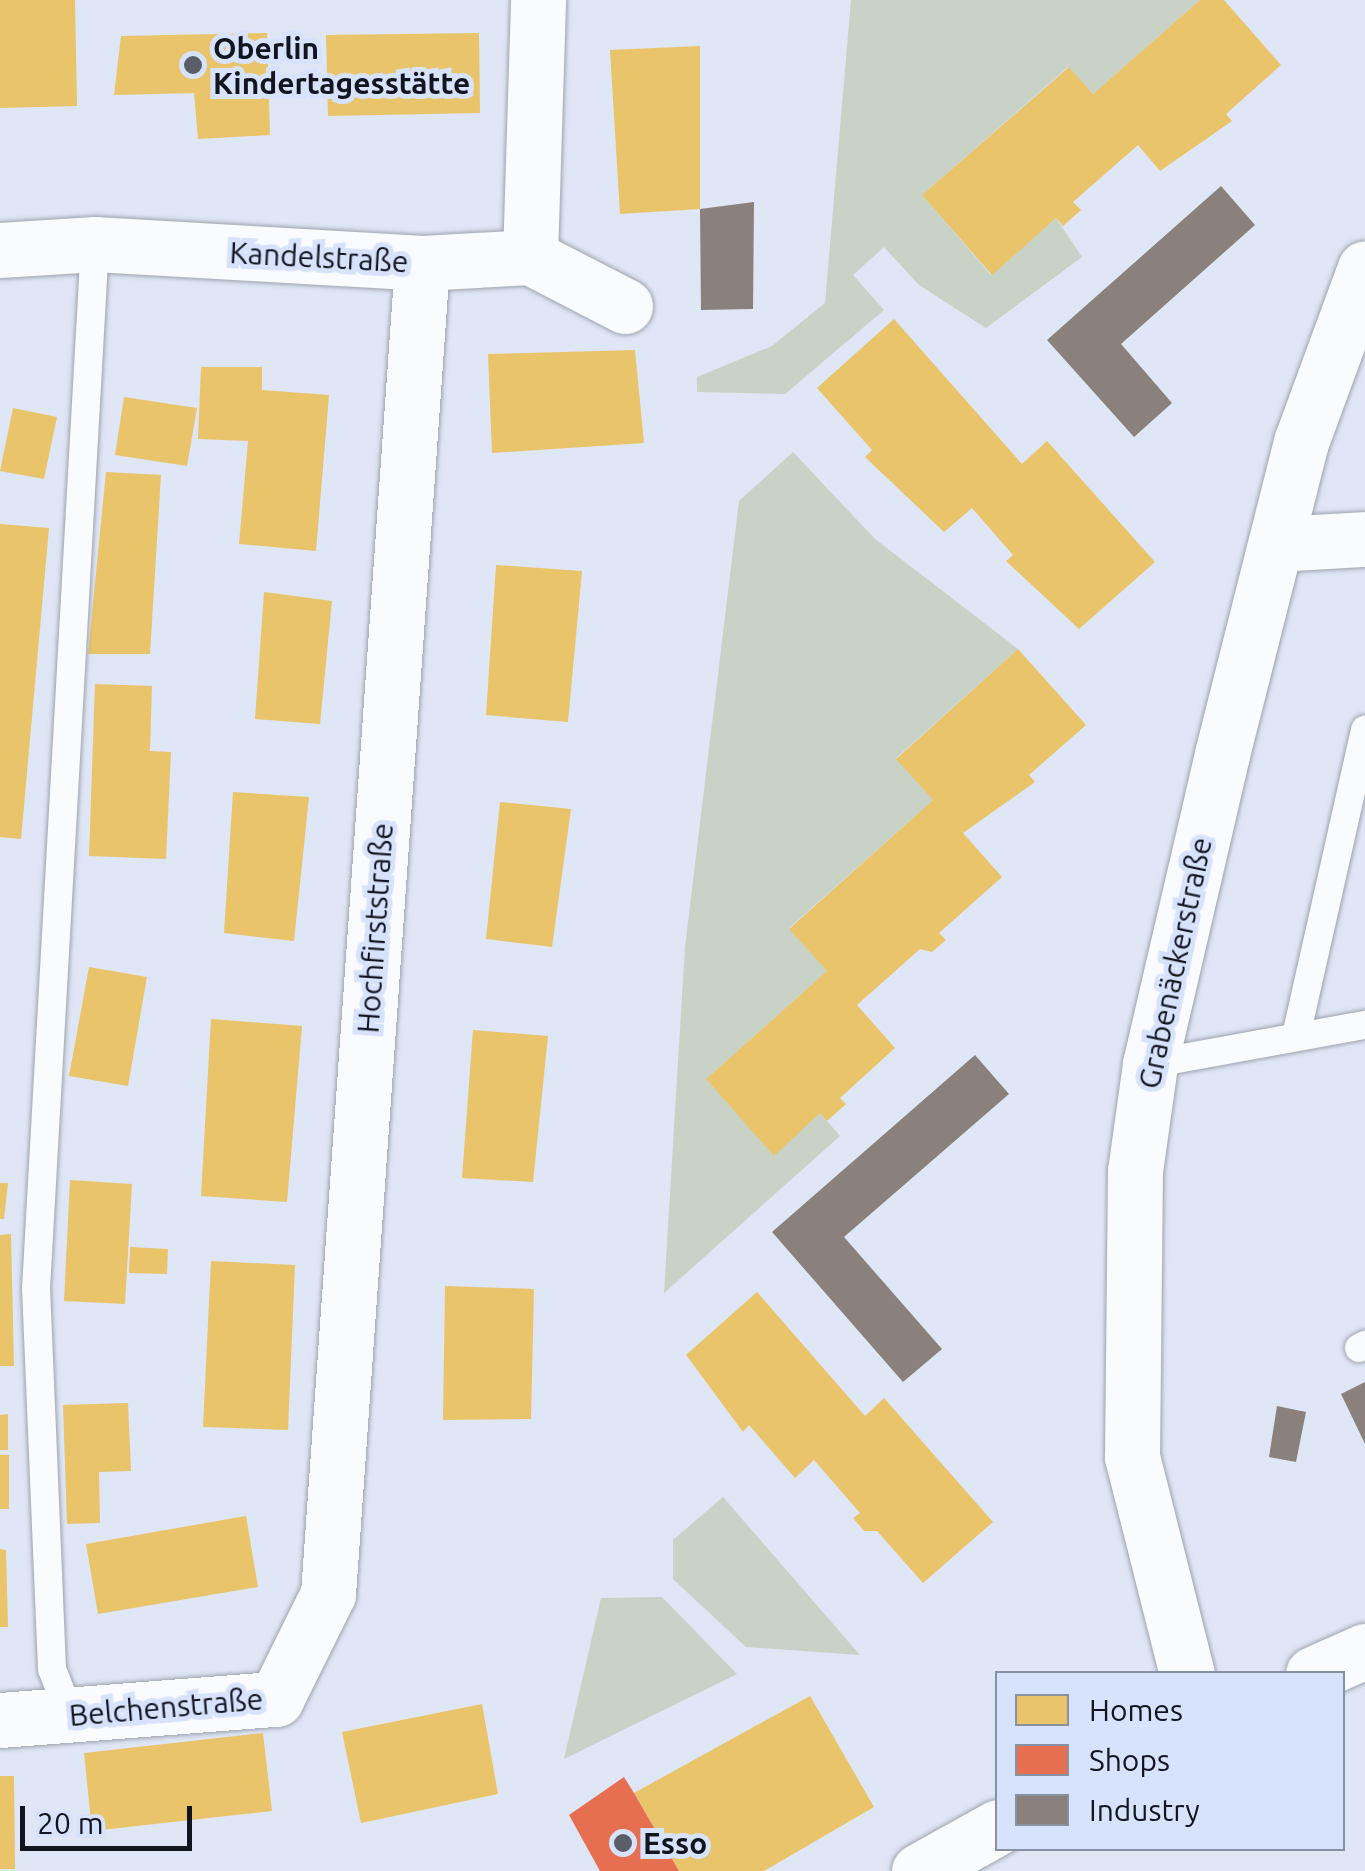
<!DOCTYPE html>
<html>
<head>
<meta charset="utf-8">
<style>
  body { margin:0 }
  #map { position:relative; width:1365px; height:1871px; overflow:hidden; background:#dfe6f5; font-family:Ubuntu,sans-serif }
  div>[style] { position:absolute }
  .green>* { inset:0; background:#c8d2c7 }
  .homes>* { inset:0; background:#e9c46a }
  .shops>* { inset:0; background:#e76f51 }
  .industry>* { inset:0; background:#8a817c }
  .roads { filter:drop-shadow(0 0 2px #9ea3ae) drop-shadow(0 0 2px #9ea3ae) }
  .lane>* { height:28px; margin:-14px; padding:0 14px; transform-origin:14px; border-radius:14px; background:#fafbfe }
  .street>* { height:55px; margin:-27.5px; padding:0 27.5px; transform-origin:27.5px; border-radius:27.5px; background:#fafbfe }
  .secondary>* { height:55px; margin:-27.5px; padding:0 27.5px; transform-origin:27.5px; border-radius:27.5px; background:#fafbfe }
  .dots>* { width:28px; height:28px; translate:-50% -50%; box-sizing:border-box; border:5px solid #d7e3fd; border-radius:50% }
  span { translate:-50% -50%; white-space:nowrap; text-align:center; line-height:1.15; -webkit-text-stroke:10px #d7e3fd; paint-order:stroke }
  .poi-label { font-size:30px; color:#11151e; font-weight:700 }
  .left { translate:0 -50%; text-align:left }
  .street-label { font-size:30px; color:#11151e }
  .legend { position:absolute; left:995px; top:1671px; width:350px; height:180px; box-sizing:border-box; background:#d7e3fd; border:2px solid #8891a4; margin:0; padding:12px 18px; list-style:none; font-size:30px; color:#11151e }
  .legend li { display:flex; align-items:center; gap:20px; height:50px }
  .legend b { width:50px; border:2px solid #8891a4 }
  .scale { position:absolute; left:20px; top:1806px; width:172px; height:45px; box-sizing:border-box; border:5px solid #11151e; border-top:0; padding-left:12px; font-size:30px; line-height:35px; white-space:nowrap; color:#11151e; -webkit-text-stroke:8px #d7e3fd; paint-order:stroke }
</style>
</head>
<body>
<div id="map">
  <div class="green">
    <div style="clip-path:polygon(851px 0,1200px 0,1093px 94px,1068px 67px,922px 195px,991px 275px,1056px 218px,1082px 257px,986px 328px,919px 285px,884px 247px,853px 275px,884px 310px,785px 394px,697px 392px,697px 377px,772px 346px,825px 303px)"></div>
    <div style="clip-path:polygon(793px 452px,875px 539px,1018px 649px,896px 758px,933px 800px,789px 928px,827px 971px,706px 1079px,774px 1155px,820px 1113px,840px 1136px,664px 1293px,685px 947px,739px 501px)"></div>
    <div style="clip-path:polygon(723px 1497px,860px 1655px,746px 1647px,673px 1579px,673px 1540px)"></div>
    <div style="clip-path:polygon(662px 1597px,737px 1674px,564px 1759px,601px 1598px)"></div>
  </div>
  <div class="homes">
    <div style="clip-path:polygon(0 0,75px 0,77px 106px,0 108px)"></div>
    <div style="clip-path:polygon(1200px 0,1224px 0,1281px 65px,1226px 114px,1232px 121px,1160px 171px,1138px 145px,1073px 202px,1081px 210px,1063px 226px,1056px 218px,992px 275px,922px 195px,1069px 67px,1093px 94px)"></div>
    <div style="clip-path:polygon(267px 33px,270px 135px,198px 139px,194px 93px,114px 95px,121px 36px)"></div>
    <div style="clip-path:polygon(479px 33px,480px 113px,328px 116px,326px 35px)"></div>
    <div style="clip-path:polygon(700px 46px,700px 209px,620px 214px,610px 50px)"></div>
    <div style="clip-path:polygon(894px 319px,1022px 464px,1047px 441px,1155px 562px,1079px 629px,1006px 561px,1013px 555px,972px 508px,944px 532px,865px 457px,872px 450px,817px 388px)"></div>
    <div style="clip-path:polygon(635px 350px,644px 443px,492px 453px,488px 354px)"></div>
    <div style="clip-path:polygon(201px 367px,262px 367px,262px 390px,329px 395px,316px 551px,239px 544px,248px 441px,198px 439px)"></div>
    <div style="clip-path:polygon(124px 397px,197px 408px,187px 466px,115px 455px)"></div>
    <div style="clip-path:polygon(13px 408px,57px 417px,44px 479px,0 471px)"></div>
    <div style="clip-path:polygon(106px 472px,161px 475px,150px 654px,88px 654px)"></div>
    <div style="clip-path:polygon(0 524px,49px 528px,21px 839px,0 837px)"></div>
    <div style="clip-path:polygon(496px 565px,582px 571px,568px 722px,486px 715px)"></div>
    <div style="clip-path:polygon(264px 592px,332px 601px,320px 724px,255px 719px)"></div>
    <div style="clip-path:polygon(1018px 649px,1086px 725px,1029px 775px,1035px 782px,963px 833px,1002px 877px,939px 933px,946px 940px,932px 952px,920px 949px,857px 1005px,895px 1048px,840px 1098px,846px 1104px,827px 1121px,820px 1113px,774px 1156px,706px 1079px,827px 971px,789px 929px,933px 800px,896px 759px)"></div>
    <div style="clip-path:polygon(95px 684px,152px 686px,150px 751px,171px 752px,166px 859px,89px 856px)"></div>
    <div style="clip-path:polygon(233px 792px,309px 797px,294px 941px,224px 933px)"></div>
    <div style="clip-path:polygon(500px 802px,571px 809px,552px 947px,486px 939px)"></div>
    <div style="clip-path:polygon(89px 967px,147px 977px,128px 1086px,69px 1076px)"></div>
    <div style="clip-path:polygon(211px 1019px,302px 1026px,287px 1202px,201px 1196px)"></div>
    <div style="clip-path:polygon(473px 1030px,548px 1036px,533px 1182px,462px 1178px)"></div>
    <div style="clip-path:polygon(70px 1180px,132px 1184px,125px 1304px,64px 1301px)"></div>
    <div style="clip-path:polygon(0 1183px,8px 1183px,4px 1219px,0 1219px)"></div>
    <div style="clip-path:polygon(11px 1234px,14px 1366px,0 1366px,0 1235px)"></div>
    <div style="clip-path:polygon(130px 1247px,168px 1249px,167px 1274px,129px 1273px)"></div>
    <div style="clip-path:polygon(211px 1261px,295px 1265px,288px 1430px,203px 1427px)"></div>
    <div style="clip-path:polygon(445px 1286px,534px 1289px,531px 1419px,443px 1420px)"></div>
    <div style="clip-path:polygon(757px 1292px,865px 1416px,884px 1398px,993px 1522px,923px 1583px,877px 1531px,864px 1531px,853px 1518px,860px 1513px,814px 1460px,795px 1478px,749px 1425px,743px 1432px,686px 1355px)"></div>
    <div style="clip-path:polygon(128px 1403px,131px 1471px,99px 1472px,100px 1523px,67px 1524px,63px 1405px)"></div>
    <div style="clip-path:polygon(8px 1414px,8px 1450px,0 1450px,0 1415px)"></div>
    <div style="clip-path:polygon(0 1455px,9px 1455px,9px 1509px,0 1509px)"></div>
    <div style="clip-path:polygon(246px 1516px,258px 1587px,98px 1614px,86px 1544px)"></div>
    <div style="clip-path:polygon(0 1549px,6px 1550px,8px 1627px,0 1627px)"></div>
    <div style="clip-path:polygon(810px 1696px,874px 1807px,764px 1871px,679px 1871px,634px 1793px)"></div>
    <div style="clip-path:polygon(482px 1704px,498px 1794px,361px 1823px,342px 1732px)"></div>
    <div style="clip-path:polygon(263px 1733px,272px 1811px,92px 1831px,84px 1753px)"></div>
    <div style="clip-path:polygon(0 1776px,14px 1776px,15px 1869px,0 1869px)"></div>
  </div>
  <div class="shops">
    <div style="clip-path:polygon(624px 1777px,634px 1793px,679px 1871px,600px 1871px,569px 1815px)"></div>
  </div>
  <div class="industry">
    <div style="clip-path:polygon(1221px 186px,1255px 225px,1121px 344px,1172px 403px,1134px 437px,1047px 340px)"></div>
    <div style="clip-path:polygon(754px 202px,753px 309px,701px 310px,700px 209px)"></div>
    <div style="clip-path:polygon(975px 1055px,1009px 1094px,844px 1237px,942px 1349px,903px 1382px,772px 1232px)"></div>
    <div style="clip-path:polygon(1365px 1382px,1365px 1444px,1341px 1394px)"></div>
    <div style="clip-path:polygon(1277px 1406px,1306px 1412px,1296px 1462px,1269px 1457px)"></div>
  </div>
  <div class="roads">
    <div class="lane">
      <div style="left:1296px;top:1036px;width:314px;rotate:-77.3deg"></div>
      <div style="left:1150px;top:1064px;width:219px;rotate:-10.3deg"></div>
      <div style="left:1359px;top:1348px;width:7px;rotate:-27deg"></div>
      <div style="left:70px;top:1715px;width:49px;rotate:-111.4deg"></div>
      <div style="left:52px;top:1669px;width:380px;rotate:-92.4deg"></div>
      <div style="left:36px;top:1289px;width:1047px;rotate:-86.77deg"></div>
    </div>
    <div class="street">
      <div style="left:0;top:250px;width:95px;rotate:-3.6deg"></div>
      <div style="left:95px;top:244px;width:328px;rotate:3.3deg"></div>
      <div style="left:422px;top:263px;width:108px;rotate:-3.2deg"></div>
      <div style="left:530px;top:257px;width:107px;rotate:27.3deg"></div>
      <div style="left:530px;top:257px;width:257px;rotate:-88.2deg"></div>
      <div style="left:1277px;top:544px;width:88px;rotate:-3.3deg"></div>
      <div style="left:1187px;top:1674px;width:224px;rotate:-104.2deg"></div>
      <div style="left:1132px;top:1457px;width:286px;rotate:-89.4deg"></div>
      <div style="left:1135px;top:1171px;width:108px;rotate:-82deg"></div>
      <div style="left:1150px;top:1064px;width:318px;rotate:-76.9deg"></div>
      <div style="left:1222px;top:754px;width:322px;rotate:-75.8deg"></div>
      <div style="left:1301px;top:442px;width:185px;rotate:-69.8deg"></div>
      <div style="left:0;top:1720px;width:277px;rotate:-4.4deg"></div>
      <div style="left:276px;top:1699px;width:117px;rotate:-63.7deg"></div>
      <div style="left:328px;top:1594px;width:1334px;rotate:-85.96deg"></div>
    </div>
    <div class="secondary">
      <div style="left:1313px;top:1674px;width:57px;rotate:-23.9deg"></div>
      <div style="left:919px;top:1871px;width:90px;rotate:-29.1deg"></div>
    </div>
  </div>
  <div class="dots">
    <div style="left:193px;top:65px;background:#595e69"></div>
    <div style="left:623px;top:1843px;background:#595e69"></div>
  </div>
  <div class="poi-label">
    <span class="left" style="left:213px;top:65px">Oberlin<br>Kindertagesstätte</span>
    <span class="left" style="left:643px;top:1843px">Esso</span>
  </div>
  <div class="street-label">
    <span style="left:319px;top:257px;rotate:3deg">Kandelstraße</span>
    <span style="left:375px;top:928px;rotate:-86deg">Hochfirststraße</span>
    <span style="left:1175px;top:963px;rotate:-78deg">Grabenäckerstraße</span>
    <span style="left:166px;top:1707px;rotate:-5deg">Belchenstraße</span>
  </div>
  <ul class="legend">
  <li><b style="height:28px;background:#e9c46a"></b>Homes</li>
  <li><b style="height:28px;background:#e76f51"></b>Shops</li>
  <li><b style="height:28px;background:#8a817c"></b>Industry</li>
  </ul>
  <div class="scale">20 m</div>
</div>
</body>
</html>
